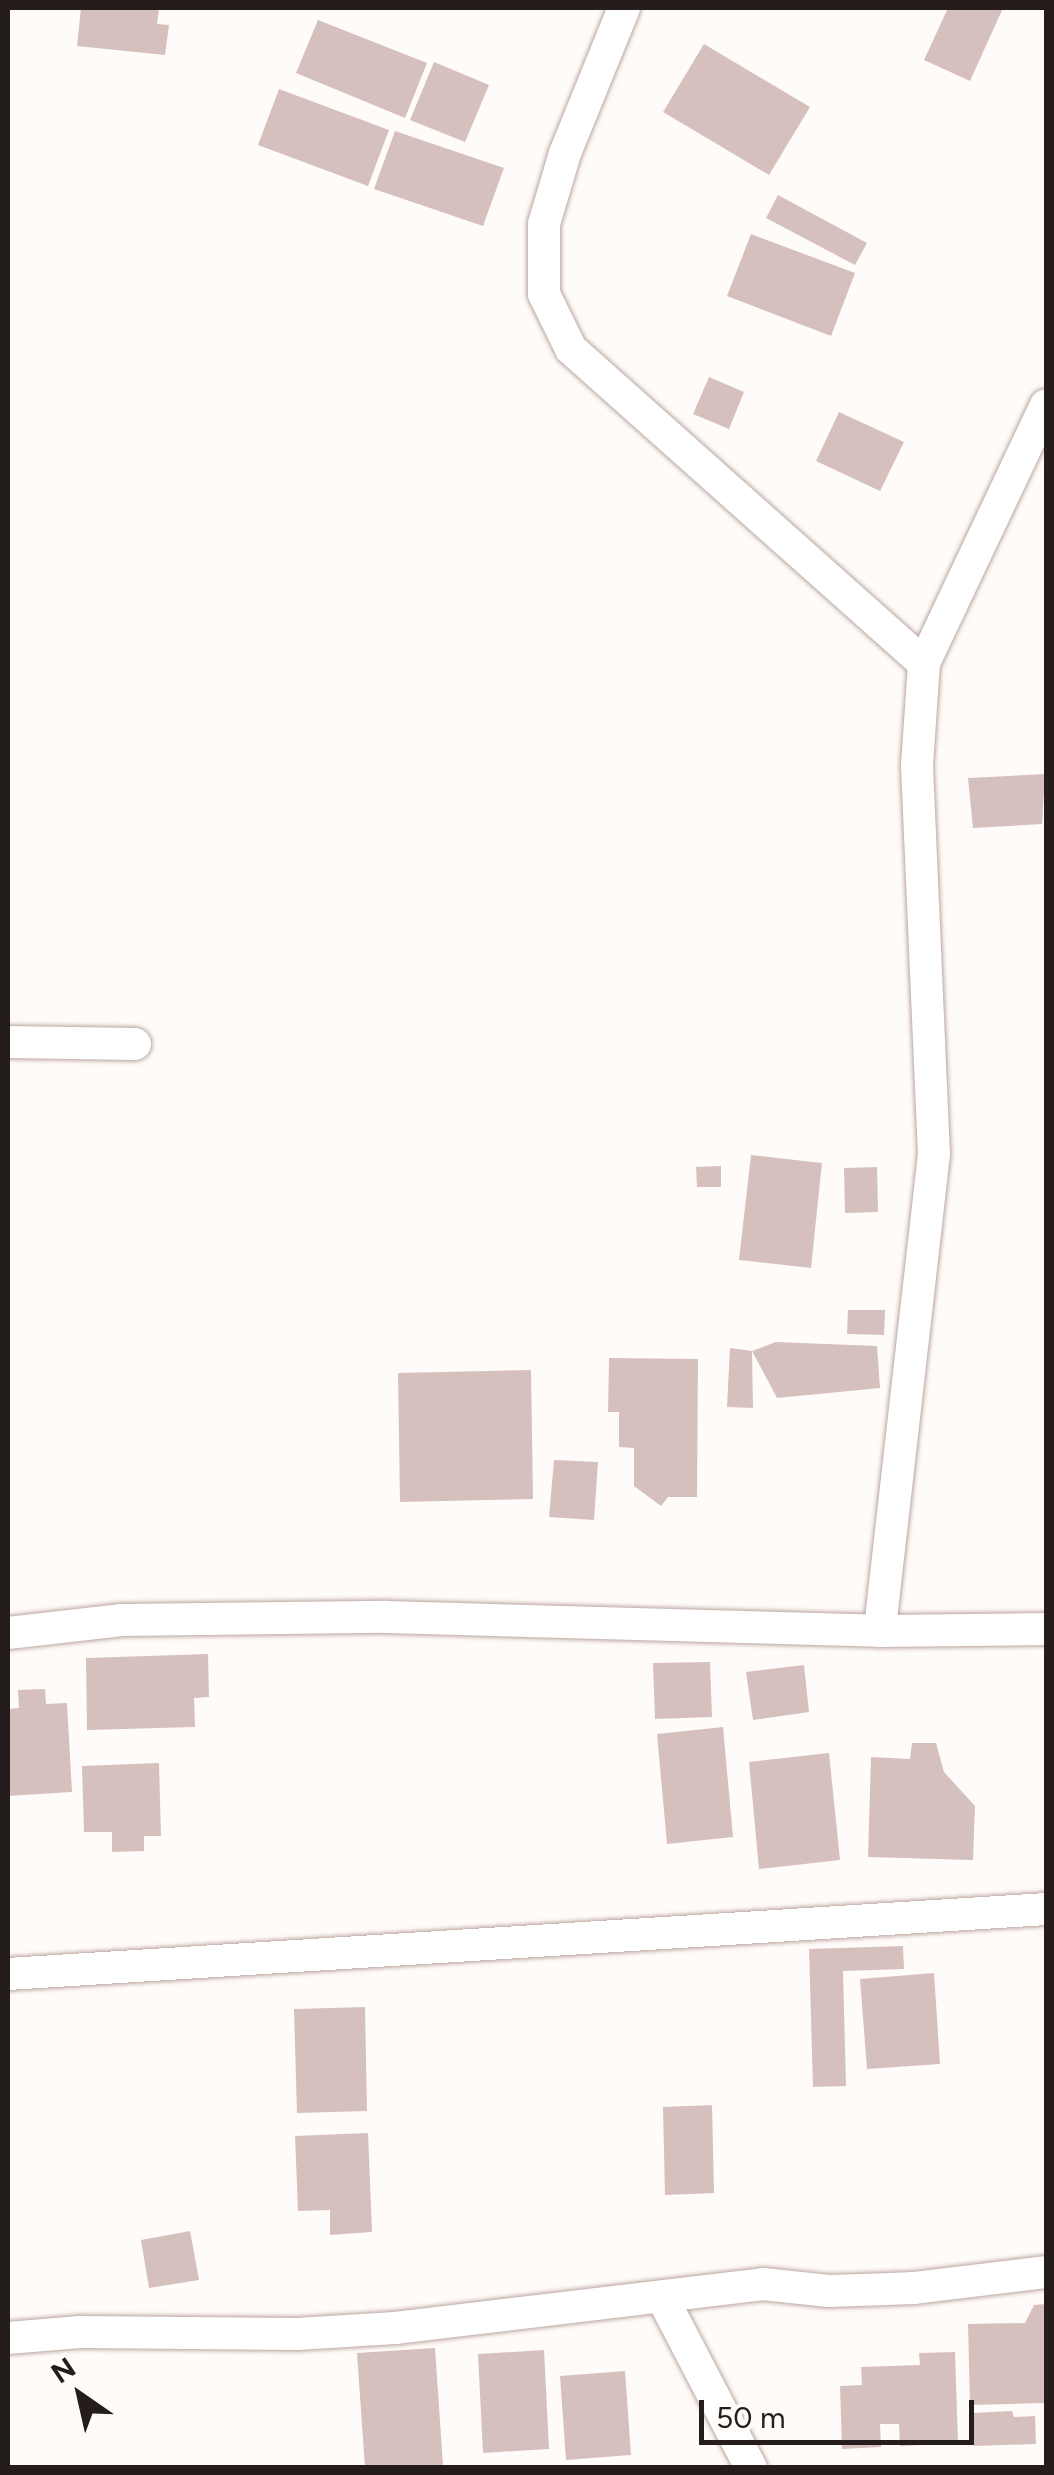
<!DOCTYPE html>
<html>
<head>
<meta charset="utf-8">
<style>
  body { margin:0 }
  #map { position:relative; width:1054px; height:2475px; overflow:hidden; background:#fffbf9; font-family:Figtree,sans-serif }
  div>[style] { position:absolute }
  .building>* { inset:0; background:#d6c0be }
  .roads { filter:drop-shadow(0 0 2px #baa69f) drop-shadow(0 0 2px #baa69f) }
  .minor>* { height:32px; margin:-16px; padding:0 16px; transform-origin:16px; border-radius:16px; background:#fff }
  span { translate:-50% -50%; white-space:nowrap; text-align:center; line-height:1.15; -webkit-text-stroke:10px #fffbf9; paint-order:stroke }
  .frame { position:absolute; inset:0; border:10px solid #251d1b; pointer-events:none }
  .north { position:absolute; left:30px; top:2345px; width:100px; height:100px; -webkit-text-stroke:8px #fffbf9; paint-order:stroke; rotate:326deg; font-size:28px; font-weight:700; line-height:40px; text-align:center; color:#251d1b }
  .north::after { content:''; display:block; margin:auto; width:35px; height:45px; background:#251d1b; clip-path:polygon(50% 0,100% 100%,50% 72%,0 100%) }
  .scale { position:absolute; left:699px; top:2400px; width:275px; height:45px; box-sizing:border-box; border:5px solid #251d1b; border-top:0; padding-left:12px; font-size:30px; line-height:35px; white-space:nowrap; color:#251d1b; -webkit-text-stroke:8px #fffbf9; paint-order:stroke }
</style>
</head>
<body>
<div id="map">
  <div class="building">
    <div style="clip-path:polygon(81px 8px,159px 8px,157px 24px,169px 25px,165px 55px,77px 46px)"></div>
    <div style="clip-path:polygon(948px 8px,1003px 8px,970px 81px,924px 60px)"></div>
    <div style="clip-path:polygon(318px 20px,427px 63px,405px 118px,296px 73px)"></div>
    <div style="clip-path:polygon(704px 44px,810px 107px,769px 175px,663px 112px)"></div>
    <div style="clip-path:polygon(434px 62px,489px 85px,465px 142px,410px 120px)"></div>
    <div style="clip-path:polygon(279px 89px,389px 130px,368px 186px,258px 145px)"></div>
    <div style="clip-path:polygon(395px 131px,504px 168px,483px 226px,374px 189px)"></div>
    <div style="clip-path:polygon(778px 195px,867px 243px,855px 265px,766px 218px)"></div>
    <div style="clip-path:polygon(751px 234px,855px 273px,831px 336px,727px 296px)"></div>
    <div style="clip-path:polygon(709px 377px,744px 392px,729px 429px,693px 414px)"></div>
    <div style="clip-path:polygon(839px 412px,904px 442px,880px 491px,816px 461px)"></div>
    <div style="clip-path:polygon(1045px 774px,1042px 824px,973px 828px,968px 778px)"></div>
    <div style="clip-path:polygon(751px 1155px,822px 1163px,811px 1268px,739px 1260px)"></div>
    <div style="clip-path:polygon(721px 1166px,721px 1187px,697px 1187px,696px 1167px)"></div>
    <div style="clip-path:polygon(877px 1167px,878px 1212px,845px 1213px,844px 1168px)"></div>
    <div style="clip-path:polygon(848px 1310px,885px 1310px,884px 1335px,847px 1334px)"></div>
    <div style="clip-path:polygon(776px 1342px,877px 1346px,880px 1388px,777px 1398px,752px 1351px,753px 1408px,727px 1407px,730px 1348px,752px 1351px)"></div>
    <div style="clip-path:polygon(609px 1358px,698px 1359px,697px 1497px,668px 1497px,661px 1506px,634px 1486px,634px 1448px,619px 1447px,619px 1412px,608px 1412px)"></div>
    <div style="clip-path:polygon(531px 1370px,533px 1499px,400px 1502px,398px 1373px)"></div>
    <div style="clip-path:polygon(554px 1460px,598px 1462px,594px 1520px,549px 1517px)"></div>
    <div style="clip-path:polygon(208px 1654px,209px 1697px,194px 1698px,195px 1727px,87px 1730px,86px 1658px)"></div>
    <div style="clip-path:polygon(710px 1662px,712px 1717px,655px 1719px,653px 1663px)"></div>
    <div style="clip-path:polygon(804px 1665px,809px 1712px,753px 1720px,746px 1672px)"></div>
    <div style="clip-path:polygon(45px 1689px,46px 1704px,67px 1703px,72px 1792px,8px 1796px,8px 1709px,19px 1708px,18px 1690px)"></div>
    <div style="clip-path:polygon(723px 1727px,733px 1837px,667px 1844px,657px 1734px)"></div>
    <div style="clip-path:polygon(912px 1743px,936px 1743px,944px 1772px,975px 1806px,973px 1860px,868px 1857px,871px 1757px,910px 1759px)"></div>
    <div style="clip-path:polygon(829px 1753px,840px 1860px,759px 1869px,749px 1762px)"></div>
    <div style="clip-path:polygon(159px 1763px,161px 1836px,144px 1836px,144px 1851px,112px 1852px,112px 1832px,84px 1832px,82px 1766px)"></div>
    <div style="clip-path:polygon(903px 1946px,904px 1969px,843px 1971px,846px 2086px,813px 2087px,809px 1949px)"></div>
    <div style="clip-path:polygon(934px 1973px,940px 2064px,867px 2069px,860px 1979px)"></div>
    <div style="clip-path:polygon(365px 2007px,367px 2111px,297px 2113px,294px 2009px)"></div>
    <div style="clip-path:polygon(712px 2105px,714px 2193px,665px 2195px,663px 2107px)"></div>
    <div style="clip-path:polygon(368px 2133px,372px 2232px,330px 2235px,330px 2210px,298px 2211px,295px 2136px)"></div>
    <div style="clip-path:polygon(190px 2231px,199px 2280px,149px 2288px,141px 2240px)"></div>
    <div style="clip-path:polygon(1046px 2304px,1046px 2403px,970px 2405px,968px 2324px,1025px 2323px,1034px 2305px)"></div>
    <div style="clip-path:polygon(435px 2348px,443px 2465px,365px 2468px,357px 2353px)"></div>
    <div style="clip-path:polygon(544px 2350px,549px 2449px,483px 2453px,478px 2354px)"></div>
    <div style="clip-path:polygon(955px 2352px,958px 2443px,900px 2446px,899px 2424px,880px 2424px,881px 2447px,842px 2449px,840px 2386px,862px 2385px,861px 2367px,920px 2365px,919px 2353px)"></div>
    <div style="clip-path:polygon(625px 2371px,631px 2455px,566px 2460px,560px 2376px)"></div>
    <div style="clip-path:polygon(1012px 2411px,1014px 2417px,1035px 2416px,1036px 2444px,974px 2446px,973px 2413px)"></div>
  </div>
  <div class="roads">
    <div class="minor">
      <div style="left:624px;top:8px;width:157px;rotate:112.1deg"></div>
      <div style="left:565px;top:153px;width:74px;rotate:106.5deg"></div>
      <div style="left:544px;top:224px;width:70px;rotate:90deg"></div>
      <div style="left:544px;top:294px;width:61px;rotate:63.9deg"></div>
      <div style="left:571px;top:349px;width:472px;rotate:41.7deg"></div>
      <div style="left:924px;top:663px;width:103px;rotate:93.9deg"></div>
      <div style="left:917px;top:766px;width:388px;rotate:87.5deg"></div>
      <div style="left:934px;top:1154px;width:480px;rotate:96.5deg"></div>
      <div style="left:924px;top:663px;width:285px;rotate:-64.7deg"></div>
      <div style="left:8px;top:1042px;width:127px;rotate:0.9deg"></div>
      <div style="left:8px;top:1633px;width:115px;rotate:-6.5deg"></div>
      <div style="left:122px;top:1620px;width:264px;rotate:-0.7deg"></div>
      <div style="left:386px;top:1617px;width:494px;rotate:1.6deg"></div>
      <div style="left:880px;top:1631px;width:166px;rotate:-0.7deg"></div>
      <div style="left:8px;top:1974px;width:1040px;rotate:-3.58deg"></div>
      <div style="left:662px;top:2297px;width:193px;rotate:62.5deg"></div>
      <div style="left:8px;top:2338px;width:72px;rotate:-4.8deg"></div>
      <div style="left:80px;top:2332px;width:217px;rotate:0.5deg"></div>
      <div style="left:297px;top:2334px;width:98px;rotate:-3.5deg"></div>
      <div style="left:395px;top:2328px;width:371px;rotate:-6.8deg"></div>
      <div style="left:763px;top:2284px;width:66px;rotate:6.1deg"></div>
      <div style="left:829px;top:2291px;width:85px;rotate:-2deg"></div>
      <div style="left:914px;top:2288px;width:133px;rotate:-6.9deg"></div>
    </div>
  </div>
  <div class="frame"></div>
  <div class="north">N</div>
  <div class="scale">50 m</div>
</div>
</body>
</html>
